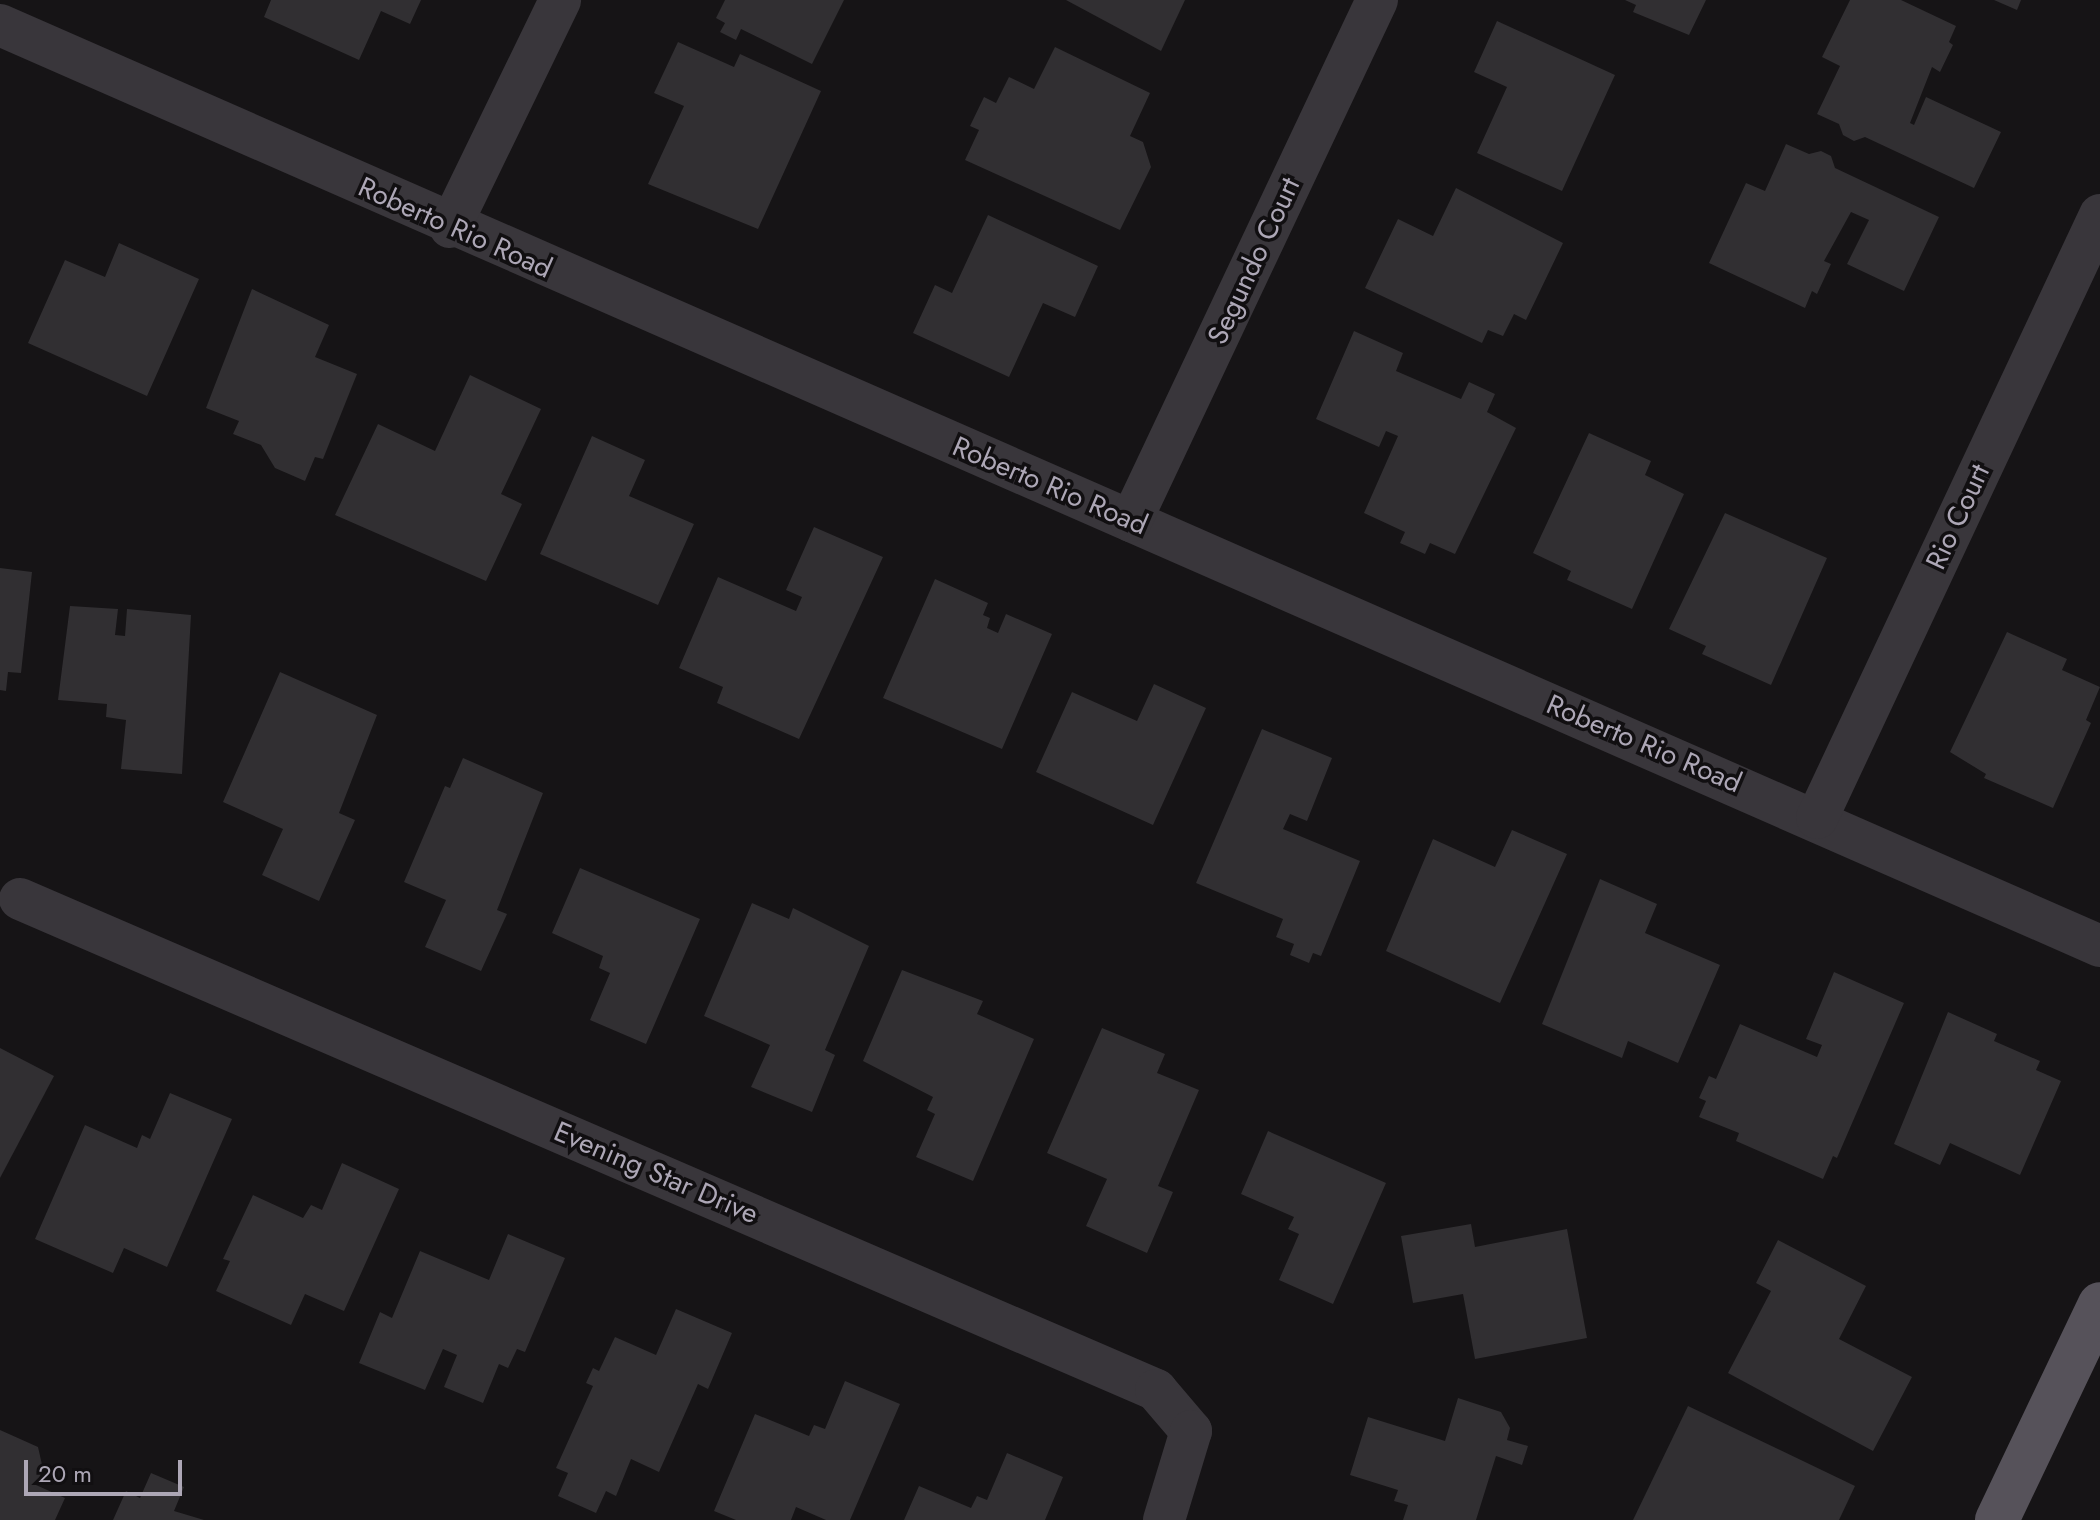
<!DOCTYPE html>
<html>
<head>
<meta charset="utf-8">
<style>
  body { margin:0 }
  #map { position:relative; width:2100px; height:1520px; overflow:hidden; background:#161416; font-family:Jost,sans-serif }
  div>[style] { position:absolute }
  .building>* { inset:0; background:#312f32 }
  .minor>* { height:42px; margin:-21px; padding:0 21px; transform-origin:21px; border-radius:21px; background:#39363b }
  .primary>* { height:44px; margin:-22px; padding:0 22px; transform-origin:22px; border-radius:22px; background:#56525a }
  span { translate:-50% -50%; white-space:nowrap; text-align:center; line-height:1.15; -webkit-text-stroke:7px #110f11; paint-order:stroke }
  .street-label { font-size:28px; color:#ada7b6 }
  .scale { position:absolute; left:24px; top:1460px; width:158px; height:36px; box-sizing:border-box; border:4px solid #ada7b6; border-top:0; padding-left:10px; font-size:24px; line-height:28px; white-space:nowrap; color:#ada7b6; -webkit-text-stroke:6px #110f11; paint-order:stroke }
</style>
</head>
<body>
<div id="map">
  <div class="building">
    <div style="clip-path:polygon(271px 0,421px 0,410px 24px,381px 11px,359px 60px,264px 17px)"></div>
    <div style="clip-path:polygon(725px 0,844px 0,812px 64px,741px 29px,736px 40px,720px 32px,725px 23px,716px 18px)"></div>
    <div style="clip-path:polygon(1066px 0,1185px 0,1161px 51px)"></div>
    <div style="clip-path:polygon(1625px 0,1706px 0,1689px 35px,1633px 12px,1636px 5px)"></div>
    <div style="clip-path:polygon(1850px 0,1901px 0,1956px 26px,1949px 42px,1953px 45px,1940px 72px,1932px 67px,1910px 123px,1914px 125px,1926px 97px,2001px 132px,1974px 188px,1865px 137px,1854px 141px,1843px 135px,1839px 124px,1817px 114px,1840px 66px,1822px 57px)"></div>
    <div style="clip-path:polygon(1994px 0,2021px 0,2017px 10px)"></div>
    <div style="clip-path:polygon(1497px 21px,1615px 75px,1562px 191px,1477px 153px,1507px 87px,1474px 72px)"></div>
    <div style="clip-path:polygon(678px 42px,734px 67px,740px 54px,821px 91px,758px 229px,648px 184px,684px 106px,654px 93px)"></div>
    <div style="clip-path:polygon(1055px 47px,1150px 93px,1130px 136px,1143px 142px,1151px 167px,1120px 230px,965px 160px,979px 130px,970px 126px,984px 97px,996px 103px,1009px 77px,1034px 89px)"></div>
    <div style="clip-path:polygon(1786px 144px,1809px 154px,1821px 151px,1831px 156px,1835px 168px,1939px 217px,1904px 291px,1847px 264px,1869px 220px,1851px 212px,1824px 261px,1831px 264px,1817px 294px,1812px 291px,1805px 308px,1709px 263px,1746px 183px,1765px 191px)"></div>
    <div style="clip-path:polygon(1456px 188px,1563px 243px,1526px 320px,1514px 314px,1503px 336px,1488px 330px,1482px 343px,1365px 288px,1398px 219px,1433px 236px)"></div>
    <div style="clip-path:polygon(988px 215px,1098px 266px,1075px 317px,1043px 303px,1009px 377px,913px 333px,935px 285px,952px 293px)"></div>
    <div style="clip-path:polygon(119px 243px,199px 279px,147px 396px,28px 343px,65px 260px,105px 277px)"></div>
    <div style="clip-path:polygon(252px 289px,329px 325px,315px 357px,357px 374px,323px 459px,315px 457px,305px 481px,275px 468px,261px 445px,233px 434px,239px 421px,206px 408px)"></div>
    <div style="clip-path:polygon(1354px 331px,1403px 353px,1396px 371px,1461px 399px,1469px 382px,1495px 394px,1487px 412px,1516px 428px,1455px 554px,1430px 543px,1425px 554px,1400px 543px,1405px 532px,1364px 513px,1398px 436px,1386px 431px,1379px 447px,1316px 419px)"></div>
    <div style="clip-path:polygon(470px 375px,541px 409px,501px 494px,522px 504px,486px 581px,335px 515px,378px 424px,435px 451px)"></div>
    <div style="clip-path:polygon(1589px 433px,1651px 461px,1645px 475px,1684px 494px,1632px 609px,1567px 580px,1571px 571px,1533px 553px)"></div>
    <div style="clip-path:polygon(592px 436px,645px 460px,629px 496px,694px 524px,658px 605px,540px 554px)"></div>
    <div style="clip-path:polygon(1725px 513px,1827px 558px,1771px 685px,1702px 654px,1706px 646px,1669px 629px)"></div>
    <div style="clip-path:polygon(814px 527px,883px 557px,799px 739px,717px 703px,723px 687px,679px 668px,718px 577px,796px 611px,802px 597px,786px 590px)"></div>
    <div style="clip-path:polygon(0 568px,32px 572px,21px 673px,8px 672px,6px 691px,0 690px)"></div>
    <div style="clip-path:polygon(935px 579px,988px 603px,983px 615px,990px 618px,987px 628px,998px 633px,1006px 614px,1052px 634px,1002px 749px,883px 698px)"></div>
    <div style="clip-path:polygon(70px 606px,118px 609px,115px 635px,125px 636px,127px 609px,191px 615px,182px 774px,121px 769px,126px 720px,106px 717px,107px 704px,58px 700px)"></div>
    <div style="clip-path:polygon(2007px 632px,2067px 659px,2062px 670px,2100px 687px,2086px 720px,2091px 723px,2053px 808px,1984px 778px,1986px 774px,1950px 752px)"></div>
    <div style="clip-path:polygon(280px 672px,377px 715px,339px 813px,355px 820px,319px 901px,262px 875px,283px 829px,223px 802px)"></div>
    <div style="clip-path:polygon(1154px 684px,1206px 708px,1153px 825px,1036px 772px,1072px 692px,1137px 721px)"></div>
    <div style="clip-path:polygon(1262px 729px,1332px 758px,1307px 821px,1290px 814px,1283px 829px,1360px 861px,1321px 956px,1313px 953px,1309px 963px,1290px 955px,1294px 944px,1276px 937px,1283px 919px,1196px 883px)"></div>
    <div style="clip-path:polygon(463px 758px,543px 793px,497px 910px,507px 914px,481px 971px,425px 947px,446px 900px,404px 882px,445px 786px,450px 788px)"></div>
    <div style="clip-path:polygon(1512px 830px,1567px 854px,1500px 1003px,1386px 951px,1433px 839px,1495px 867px)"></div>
    <div style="clip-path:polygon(580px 868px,700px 919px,646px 1044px,590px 1020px,610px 973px,599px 968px,603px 956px,552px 933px)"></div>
    <div style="clip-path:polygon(1600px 879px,1657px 904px,1645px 933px,1720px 965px,1678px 1063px,1628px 1041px,1622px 1058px,1542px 1024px)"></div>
    <div style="clip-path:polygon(752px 903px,789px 919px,793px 908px,869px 946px,825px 1050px,835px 1055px,812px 1112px,751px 1087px,770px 1045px,704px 1016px)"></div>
    <div style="clip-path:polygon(902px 970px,983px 1001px,977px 1014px,1034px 1039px,973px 1181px,916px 1157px,935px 1114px,927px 1110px,933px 1097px,863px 1061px)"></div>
    <div style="clip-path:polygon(1834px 972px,1904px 1003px,1837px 1158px,1833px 1156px,1823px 1179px,1736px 1141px,1739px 1133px,1699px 1117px,1706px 1101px,1699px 1098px,1709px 1076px,1716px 1079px,1740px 1024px,1817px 1057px,1822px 1045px,1806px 1039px)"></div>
    <div style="clip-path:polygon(1948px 1012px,1997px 1034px,1994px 1041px,2040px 1061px,2036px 1070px,2061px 1081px,2020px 1175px,1950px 1143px,1940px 1165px,1894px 1144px)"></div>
    <div style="clip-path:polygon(1102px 1028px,1165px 1054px,1157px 1073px,1199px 1090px,1158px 1186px,1173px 1192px,1147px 1253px,1086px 1226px,1107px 1179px,1047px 1153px)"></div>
    <div style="clip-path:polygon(0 1048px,54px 1076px,0 1178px)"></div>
    <div style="clip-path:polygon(170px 1093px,232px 1119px,167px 1267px,124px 1248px,113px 1273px,35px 1239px,85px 1125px,137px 1148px,142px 1135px,150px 1139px)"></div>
    <div style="clip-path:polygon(1268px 1131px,1386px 1183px,1333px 1304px,1279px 1280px,1299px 1234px,1288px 1229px,1294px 1217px,1241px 1194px)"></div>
    <div style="clip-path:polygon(342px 1163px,399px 1189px,344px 1311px,305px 1294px,291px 1325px,216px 1291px,230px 1261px,223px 1259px,253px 1195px,303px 1218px,311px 1205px,322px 1210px)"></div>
    <div style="clip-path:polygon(1471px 1224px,1475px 1247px,1567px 1229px,1587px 1338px,1475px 1359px,1463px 1294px,1413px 1303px,1401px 1236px)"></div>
    <div style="clip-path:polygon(508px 1234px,565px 1258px,525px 1352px,517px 1349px,508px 1368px,499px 1364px,483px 1403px,444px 1387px,457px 1355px,443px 1349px,425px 1390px,359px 1363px,380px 1312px,392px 1318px,420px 1251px,489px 1280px)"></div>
    <div style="clip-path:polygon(1778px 1240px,1866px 1286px,1839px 1339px,1912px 1377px,1873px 1451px,1728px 1373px,1771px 1291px,1756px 1283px)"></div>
    <div style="clip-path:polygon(676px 1309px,732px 1333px,708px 1389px,698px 1384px,659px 1472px,631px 1459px,616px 1496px,606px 1491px,596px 1513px,558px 1496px,568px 1473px,556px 1468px,593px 1386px,586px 1383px,593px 1368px,599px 1371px,615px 1337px,656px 1355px)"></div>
    <div style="clip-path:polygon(845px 1381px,900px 1404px,850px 1520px,826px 1520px,796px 1507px,791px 1520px,736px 1520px,714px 1511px,755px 1414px,809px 1436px,814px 1425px,825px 1429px)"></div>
    <div style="clip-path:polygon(1458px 1398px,1501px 1412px,1510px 1428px,1507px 1440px,1528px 1446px,1522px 1465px,1496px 1456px,1476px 1520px,1403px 1520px,1408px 1505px,1394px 1501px,1398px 1490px,1350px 1475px,1368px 1417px,1445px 1441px)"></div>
    <div style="clip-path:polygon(1688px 1406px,1855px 1486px,1839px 1520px,1633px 1520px)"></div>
    <div style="clip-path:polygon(0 1430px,38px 1447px,43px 1469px,36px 1485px,65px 1498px,55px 1520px,0 1520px)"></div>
    <div style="clip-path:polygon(1007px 1453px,1063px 1477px,1045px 1520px,904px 1520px,919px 1486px,971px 1508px,977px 1496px,987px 1500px)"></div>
    <div style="clip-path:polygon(151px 1473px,184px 1487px,174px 1511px,204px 1520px,113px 1520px,126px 1491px,140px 1498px)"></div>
  </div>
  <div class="minor">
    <div style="left:0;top:25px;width:2293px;rotate:23.68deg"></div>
    <div style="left:450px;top:227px;width:252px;rotate:-64.1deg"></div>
    <div style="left:1131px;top:521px;width:576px;rotate:-64.72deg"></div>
    <div style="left:1817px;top:818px;width:666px;rotate:-64.86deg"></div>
    <div style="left:20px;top:899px;width:1238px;rotate:23.37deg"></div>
    <div style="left:1156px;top:1390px;width:54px;rotate:49.5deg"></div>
    <div style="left:1191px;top:1431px;width:93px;rotate:106.9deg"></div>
  </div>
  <div class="primary">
    <div style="left:1997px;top:1520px;width:239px;rotate:-64.5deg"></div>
  </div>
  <div class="street-label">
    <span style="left:455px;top:228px;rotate:24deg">Roberto Rio Road</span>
    <span style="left:1254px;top:261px;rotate:-65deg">Segundo Court</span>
    <span style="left:1050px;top:486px;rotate:23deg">Roberto Rio Road</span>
    <span style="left:1958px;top:517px;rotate:-65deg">Rio Court</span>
    <span style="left:1644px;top:744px;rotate:23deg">Roberto Rio Road</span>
    <span style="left:656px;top:1173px;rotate:23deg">Evening Star Drive</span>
  </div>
  <div class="scale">20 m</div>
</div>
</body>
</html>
